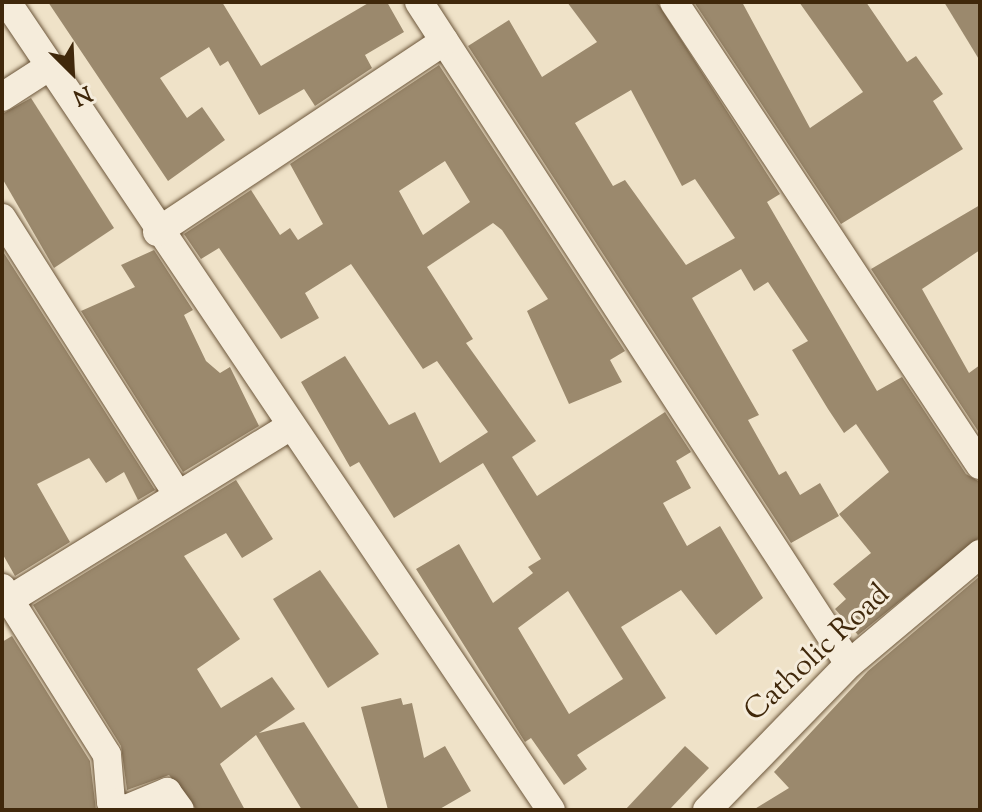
<!DOCTYPE html>
<html>
<head>
<meta charset="utf-8">
<style>
  body { margin:0 }
  #map { position:relative; width:982px; height:812px; overflow:hidden; background:#efe2c8; font-family:"Sorts Mill Goudy",serif }
  div>[style] { position:absolute }
  .building>* { inset:0; background:#9b896d }
  .roads { filter:drop-shadow(0 0 2px #6c563a) drop-shadow(0 0 2px #6c563a) }
  .street>* { height:28px; margin:-14px; padding:0 14px; transform-origin:14px; border-radius:14px; background:#f5ecdb }
  span { translate:-50% -50%; white-space:nowrap; text-align:center; line-height:1.15; -webkit-text-stroke:6px #f5ecdb; paint-order:stroke }
  .street-label { font-size:30px; color:#40280b }
  .frame { position:absolute; inset:0; border:4px solid #40280b; pointer-events:none }
  .north { position:absolute; left:32px; top:32px; width:80px; height:80px; -webkit-text-stroke:6px #f5ecdb; paint-order:stroke; rotate:156deg; font-size:22px; font-weight:700; line-height:32px; text-align:center; color:#40280b }
  .north::after { content:''; display:block; margin:auto; width:28px; height:36px; background:#40280b; clip-path:polygon(50% 0,100% 100%,50% 72%,0 100%) }
</style>
</head>
<body>
<div id="map">
  <div class="building">
    <div style="clip-path:polygon(48px 2px,222px 2px,261px 66px,370px 2px,387px 2px,404px 32px,365px 55px,372px 68px,315px 106px,304px 89px,259px 115px,228px 61px,220px 66px,209px 47px,160px 78px,187px 118px,202px 107px,225px 140px,168px 181px)"></div>
    <div style="clip-path:polygon(evenodd,567px 2px,657px 2px,780px 194px,767px 202px,877px 391px,902px 377px,966px 474px,980px 482px,980px 537px,858px 635px,835px 609px,846px 599px,833px 584px,871px 553px,839px 514px,889px 472px,856px 424px,844px 433px,828px 409px,792px 350px,808px 341px,768px 282px,754px 291px,741px 269px,692px 298px,759px 415px,748px 420px,779px 475px,786px 471px,800px 495px,820px 483px,839px 516px,791px 543px,468px 46px,509px 20px,542px 77px,597px 42px,567px 2px,631px 90px,682px 186px,695px 179px,735px 238px,686px 265px,625px 180px,613px 186px,575px 123px,631px 90px)"></div>
    <div style="clip-path:polygon(694px 2px,742px 2px,810px 128px,863px 92px,799px 2px,866px 2px,907px 62px,916px 56px,943px 94px,933px 101px,963px 149px,841px 224px)"></div>
    <div style="clip-path:polygon(944px 2px,980px 2px,980px 61px)"></div>
    <div style="clip-path:polygon(evenodd,439px 65px,625px 351px,610px 360px,622px 382px,569px 404px,527px 311px,548px 299px,502px 230px,493px 223px,427px 267px,473px 339px,466px 343px,536px 441px,512px 457px,537px 496px,665px 412px,691px 452px,676px 461px,691px 488px,663px 503px,687px 546px,720px 526px,763px 598px,716px 635px,681px 590px,621px 627px,666px 698px,577px 755px,587px 769px,564px 785px,531px 738px,525px 742px,416px 569px,459px 544px,493px 603px,533px 573px,528px 567px,541px 559px,483px 463px,394px 518px,359px 462px,350px 467px,301px 382px,345px 356px,389px 425px,415px 412px,440px 463px,488px 432px,437px 361px,423px 369px,351px 264px,305px 293px,319px 318px,281px 339px,219px 248px,201px 259px,184px 234px,251px 190px,280px 235px,290px 228px,298px 240px,323px 224px,290px 164px,439px 65px,445px 161px,470px 202px,423px 235px,399px 191px,445px 161px,439px 65px,568px 591px,623px 679px,569px 714px,518px 628px,568px 591px)"></div>
    <div style="clip-path:polygon(31px 98px,114px 228px,54px 268px,2px 178px,2px 114px)"></div>
    <div style="clip-path:polygon(980px 205px,980px 250px,922px 289px,969px 373px,980px 365px,980px 434px,871px 269px)"></div>
    <div style="clip-path:polygon(2px 250px,155px 490px,138px 500px,124px 472px,106px 483px,89px 458px,37px 484px,70px 542px,15px 576px,2px 553px)"></div>
    <div style="clip-path:polygon(154px 250px,193px 310px,184px 315px,206px 361px,220px 373px,230px 367px,259px 426px,183px 472px,81px 311px,135px 287px,121px 265px)"></div>
    <div style="clip-path:polygon(236px 480px,273px 539px,242px 558px,226px 533px,184px 556px,240px 639px,197px 669px,221px 708px,272px 677px,295px 709px,259px 733px,304px 722px,360px 810px,302px 810px,256px 735px,220px 764px,245px 810px,197px 810px,169px 775px,127px 790px,121px 746px,33px 605px)"></div>
    <div style="clip-path:polygon(320px 570px,379px 654px,328px 688px,273px 599px)"></div>
    <div style="clip-path:polygon(980px 576px,980px 810px,753px 810px,789px 788px,774px 772px,868px 671px)"></div>
    <div style="clip-path:polygon(12px 636px,90px 761px,96px 810px,2px 810px,2px 642px)"></div>
    <div style="clip-path:polygon(401px 698px,403px 705px,412px 703px,424px 758px,445px 746px,471px 791px,438px 810px,388px 810px,361px 707px)"></div>
    <div style="clip-path:polygon(685px 746px,709px 768px,669px 810px,625px 810px)"></div>
  </div>
  <div class="roads">
    <div class="street">
      <div style="left:7px;top:2px;width:974px;rotate:56.05deg"></div>
      <div style="left:419px;top:2px;width:789px;rotate:56.99deg"></div>
      <div style="left:674px;top:2px;width:555px;rotate:56.54deg"></div>
      <div style="left:2px;top:97px;width:54px;rotate:-32.8deg"></div>
      <div style="left:2px;top:218px;width:327px;rotate:57.6deg"></div>
      <div style="left:157px;top:232px;width:345px;rotate:-33.6deg"></div>
      <div style="left:2px;top:588px;width:197px;rotate:57.8deg"></div>
      <div style="left:107px;top:755px;width:47px;rotate:85.1deg"></div>
      <div style="left:111px;top:802px;width:14px;rotate:34deg"></div>
      <div style="left:9px;top:600px;width:328px;rotate:-31.7deg"></div>
      <div style="left:124px;top:810px;width:47px;rotate:-22.7deg"></div>
      <div style="left:167px;top:792px;width:22px;rotate:54deg"></div>
      <div style="left:707px;top:810px;width:204px;rotate:-45.8deg"></div>
      <div style="left:849px;top:664px;width:171px;rotate:-40deg"></div>
    </div>
  </div>
  <div class="street-label">
    <span style="left:818px;top:654px;rotate:-43deg">Catholic Road</span>
  </div>
  <div class="frame"></div>
  <div class="north">N</div>
</div>
</body>
</html>
